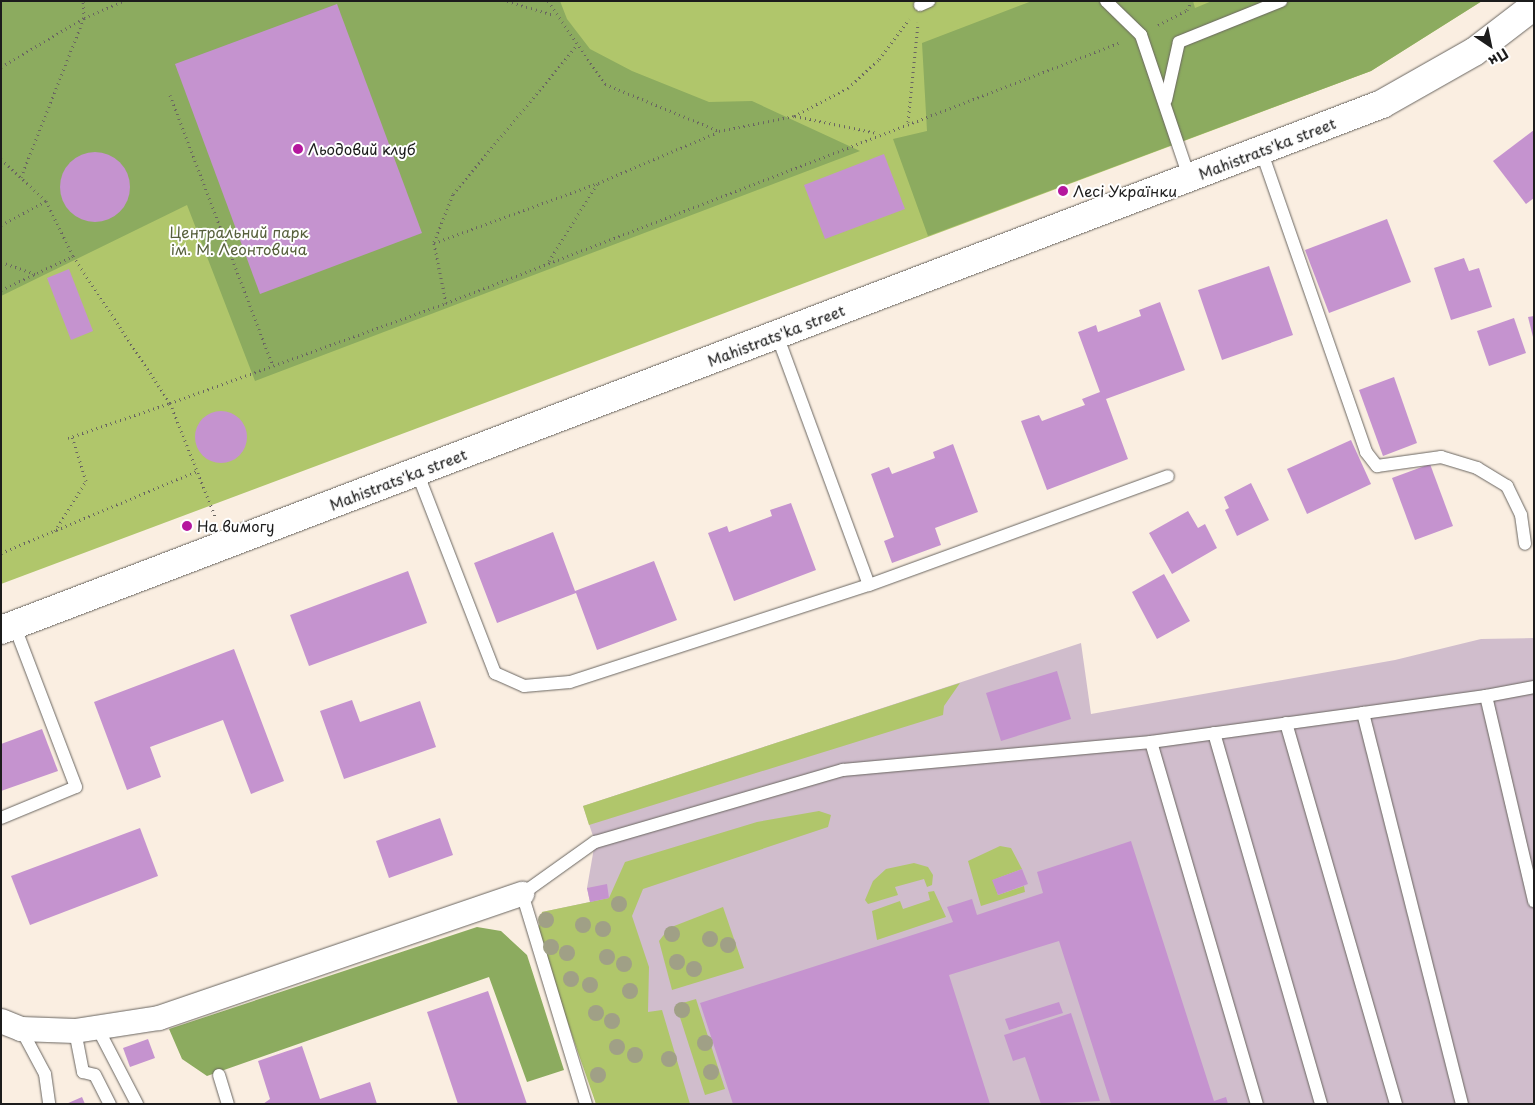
<!DOCTYPE html>
<html>
<head>
<meta charset="utf-8">
<style>
  body { margin:0 }
  #map { position:relative; width:1535px; height:1105px; overflow:hidden; background:#faeee1; font-family:"Playpen Sans",sans-serif }
  div>[style] { position:absolute }
  .industrial>* { inset:0; background:#d0bdcc }
  .green>* { inset:0; background:#b0c66b }
  .forest>* { inset:0; background:#8cab5f }
  .building>* { inset:0; background:#c593cf }
  .round { border-radius:50% }
  .path>* { height:3px; margin-top:-1.5px; transform-origin:0; background:repeating-linear-gradient(90deg,#6a6661 0 1px,transparent 0 5px) }
  .roads { filter:drop-shadow(0 0 1px #6a6661) drop-shadow(0 0 1px #6a6661) }
  .service>* { height:12px; margin:-6px; padding:0 6px; transform-origin:6px; border-radius:6px; background:#fff }
  .minor>* { height:24px; margin:-12px; padding:0 12px; transform-origin:12px; border-radius:12px; background:#fff }
  .primary>* { height:28px; margin:-14px; padding:0 14px; transform-origin:14px; border-radius:14px; background:#fff }
  .trees>* { width:16px; height:16px; margin:-8px; border-radius:50%; background:#a0a086 }
  .dots>* { width:14px; height:14px; translate:-50% -50%; box-sizing:border-box; border:2px solid #fff; border-radius:50% }
  span { translate:-50% -50%; white-space:nowrap; text-align:center; line-height:1.15; -webkit-text-stroke:4px #fff; paint-order:stroke }
  .street-label { font-size:15px; color:#1c1c1c }
  .poi-label { font-size:15px; color:#1c1c1c }
  .left { translate:0 -50%; text-align:left }
  .park-label { font-size:15px; color:#57603c }
  .frame { position:absolute; inset:0; border:2px solid #1c1c1c; pointer-events:none }
  .north { position:absolute; left:1465px; top:20px; width:50px; height:50px; -webkit-text-stroke:4px #fff; paint-order:stroke; rotate:146deg; font-size:14px; font-weight:700; line-height:20px; text-align:center; color:#1c1c1c }
  .north::after { content:''; display:block; margin:auto; width:18px; height:22px; background:#1c1c1c; clip-path:polygon(50% 0,100% 100%,50% 72%,0 100%) }
</style>
</head>
<body>
<div id="map">
  <div class="industrial">
    <div style="clip-path:polygon(1534px 638px,1534px 1104px,596px 1104px,542px 912px,590px 902px,587px 888px,595px 842px,583px 806px,1081px 643px,1091px 714px,1395px 660px,1481px 639px)"></div>
  </div>
  <div class="green">
    <div style="clip-path:polygon(1px 1px,1482px 1px,1371px 71px,1px 584px)"></div>
    <div style="clip-path:polygon(960px 683px,944px 706px,943px 715px,589px 825px,583px 806px)"></div>
    <div style="clip-path:polygon(819px 811px,831px 815px,828px 827px,643px 889px,632px 916px,649px 967px,648px 1012px,662px 1010px,690px 1104px,596px 1104px,537px 935px,542px 912px,609px 898px,625px 862px,757px 822px)"></div>
    <div style="clip-path:polygon(1000px 846px,1011px 848px,1022px 869px,993px 880px,998px 895px,1024px 886px,1025px 892px,981px 906px,968px 861px)"></div>
    <div style="clip-path:polygon(914px 863px,928px 867px,933px 875px,932px 885px,927px 887px,924px 879px,895px 887px,898px 895px,868px 904px,865px 900px,873px 881px,886px 869px)"></div>
    <div style="clip-path:polygon(934px 891px,946px 917px,877px 940px,872px 911px,900px 901px,903px 909px,930px 900px,928px 892px)"></div>
    <div style="clip-path:polygon(723px 907px,744px 968px,672px 990px,659px 941px,669px 928px)"></div>
    <div style="clip-path:polygon(696px 999px,725px 1089px,705px 1095px,676px 1005px)"></div>
  </div>
  <div class="forest">
    <div style="clip-path:polygon(1px 1px,560px 1px,567px 19px,590px 49px,632px 71px,709px 102px,752px 101px,860px 151px,255px 381px,187px 205px,1px 296px)"></div>
    <div style="clip-path:polygon(1032px 1px,1193px 1px,1195px 8px,1212px 1px,1482px 1px,1371px 71px,928px 236px,893px 139px,927px 131px,922px 43px)"></div>
    <div style="clip-path:polygon(477px 927px,501px 931px,527px 955px,564px 1070px,527px 1082px,489px 977px,207px 1076px,182px 1059px,169px 1029px)"></div>
  </div>
  <div class="building">
    <div style="clip-path:polygon(337px 4px,422px 233px,260px 294px,175px 64px)"></div>
    <div style="clip-path:polygon(1534px 130px,1534px 198px,1526px 204px,1493px 161px)"></div>
    <div class="round" style="left:60px;top:152px;width:70px;height:70px"></div>
    <div style="clip-path:polygon(884px 154px,905px 209px,825px 239px,804px 185px)"></div>
    <div style="clip-path:polygon(1387px 219px,1411px 282px,1329px 313px,1305px 250px)"></div>
    <div style="clip-path:polygon(1464px 258px,1469px 271px,1479px 268px,1492px 307px,1451px 320px,1434px 268px)"></div>
    <div style="clip-path:polygon(1269px 266px,1293px 335px,1222px 360px,1198px 290px)"></div>
    <div style="clip-path:polygon(69px 269px,93px 331px,71px 340px,47px 278px)"></div>
    <div style="clip-path:polygon(1160px 302px,1185px 370px,1106px 399px,1128px 459px,1047px 490px,1021px 421px,1039px 415px,1042px 421px,1085px 405px,1082px 399px,1100px 392px,1078px 332px,1096px 325px,1098px 332px,1141px 316px,1139px 310px)"></div>
    <div style="clip-path:polygon(1534px 316px,1534px 337px,1533px 337px,1528px 317px)"></div>
    <div style="clip-path:polygon(1514px 318px,1526px 353px,1489px 366px,1477px 331px)"></div>
    <div style="clip-path:polygon(1394px 377px,1417px 443px,1383px 456px,1359px 390px)"></div>
    <div class="round" style="left:195px;top:411px;width:52px;height:52px"></div>
    <div style="clip-path:polygon(1351px 440px,1371px 484px,1307px 514px,1287px 469px)"></div>
    <div style="clip-path:polygon(953px 444px,978px 512px,935px 528px,941px 545px,892px 563px,884px 541px,894px 537px,871px 474px,889px 467px,892px 474px,935px 458px,933px 452px)"></div>
    <div style="clip-path:polygon(1430px 464px,1453px 526px,1415px 540px,1392px 478px)"></div>
    <div style="clip-path:polygon(1251px 483px,1269px 520px,1237px 536px,1225px 510px,1229px 508px,1224px 497px)"></div>
    <div style="clip-path:polygon(791px 503px,816px 570px,734px 601px,708px 533px,727px 526px,729px 532px,772px 516px,770px 510px)"></div>
    <div style="clip-path:polygon(1188px 511px,1198px 528px,1205px 524px,1217px 548px,1172px 574px,1149px 533px)"></div>
    <div style="clip-path:polygon(553px 532px,575px 591px,654px 561px,677px 620px,597px 650px,576px 593px,497px 623px,474px 563px)"></div>
    <div style="clip-path:polygon(408px 571px,427px 623px,309px 666px,290px 615px)"></div>
    <div style="clip-path:polygon(1164px 574px,1190px 621px,1157px 639px,1132px 592px)"></div>
    <div style="clip-path:polygon(234px 649px,284px 781px,251px 794px,223px 720px,150px 747px,161px 777px,127px 790px,94px 702px)"></div>
    <div style="clip-path:polygon(1057px 671px,1071px 719px,1001px 741px,986px 693px)"></div>
    <div style="clip-path:polygon(352px 700px,360px 722px,420px 701px,436px 747px,344px 779px,320px 711px)"></div>
    <div style="clip-path:polygon(42px 729px,58px 771px,1px 791px,1px 744px)"></div>
    <div style="clip-path:polygon(440px 818px,453px 855px,389px 878px,376px 841px)"></div>
    <div style="clip-path:polygon(140px 828px,158px 876px,30px 925px,11px 876px)"></div>
    <div style="clip-path:polygon(1131px 841px,1214px 1101px,1226px 1097px,1228px 1104px,1111px 1104px,1059px 941px,949px 975px,990px 1104px,733px 1104px,700px 1003px,953px 922px,947px 907px,972px 899px,977px 915px,1043px 893px,1037px 872px)"></div>
    <div style="clip-path:polygon(1022px 869px,1028px 884px,998px 895px,992px 880px)"></div>
    <div style="clip-path:polygon(607px 884px,609px 898px,590px 902px,587px 888px)"></div>
    <div style="clip-path:polygon(488px 991px,527px 1104px,458px 1104px,427px 1012px)"></div>
    <div style="clip-path:polygon(1059px 1002px,1063px 1013px,1009px 1030px,1005px 1019px)"></div>
    <div style="clip-path:polygon(1071px 1013px,1100px 1101px,1041px 1104px,1025px 1057px,1013px 1061px,1004px 1035px)"></div>
    <div style="clip-path:polygon(148px 1039px,155px 1058px,130px 1067px,123px 1048px)"></div>
    <div style="clip-path:polygon(302px 1046px,320px 1099px,370px 1082px,377px 1104px,263px 1104px,270px 1099px,258px 1061px)"></div>
    <div style="clip-path:polygon(82px 1097px,85px 1104px,66px 1104px)"></div>
  </div>
  <div class="path">
    <div style="left:507px;top:1px;width:49px;rotate:16.6deg"></div>
    <div style="left:548px;top:1px;width:101px;rotate:55.5deg"></div>
    <div style="left:605px;top:84px;width:123px;rotate:22.4deg"></div>
    <div style="left:719px;top:131px;width:76px;rotate:-11.3deg"></div>
    <div style="left:794px;top:116px;width:61px;rotate:-27.4deg"></div>
    <div style="left:848px;top:88px;width:42px;rotate:-43.1deg"></div>
    <div style="left:879px;top:59px;width:50px;rotate:-53.1deg"></div>
    <div style="left:1158px;top:25px;width:33px;rotate:-27deg"></div>
    <div style="left:1187px;top:10px;width:10px;rotate:-66deg"></div>
    <div style="left:1px;top:67px;width:96px;rotate:-30.6deg"></div>
    <div style="left:84px;top:18px;width:43px;rotate:-23.6deg"></div>
    <div style="left:170px;top:95px;width:290px;rotate:69.2deg"></div>
    <div style="left:795px;top:116px;width:84px;rotate:11.7deg"></div>
    <div style="left:908px;top:122px;width:100px;rotate:-84.2deg"></div>
    <div style="left:1px;top:159px;width:62px;rotate:43deg"></div>
    <div style="left:46px;top:201px;width:61px;rotate:63.9deg"></div>
    <div style="left:73px;top:256px;width:176px;rotate:56.6deg"></div>
    <div style="left:170px;top:403px;width:294px;rotate:-19.9deg"></div>
    <div style="left:446px;top:303px;width:724px;rotate:-21.14deg"></div>
    <div style="left:21px;top:177px;width:171px;rotate:-68.4deg"></div>
    <div style="left:84px;top:18px;width:17px;rotate:-93deg"></div>
    <div style="left:1px;top:225px;width:51px;rotate:-28.1deg"></div>
    <div style="left:434px;top:242px;width:52px;rotate:-68.4deg"></div>
    <div style="left:453px;top:194px;width:194px;rotate:-50.2deg"></div>
    <div style="left:549px;top:261px;width:91px;rotate:-58.1deg"></div>
    <div style="left:1px;top:262px;width:37px;rotate:19deg"></div>
    <div style="left:1px;top:290px;width:80px;rotate:-25.3deg"></div>
    <div style="left:446px;top:303px;width:61px;rotate:-101.3deg"></div>
    <div style="left:434px;top:243px;width:175px;rotate:-20.1deg"></div>
    <div style="left:598px;top:183px;width:130px;rotate:-23deg"></div>
    <div style="left:68px;top:438px;width:108px;rotate:-18.9deg"></div>
    <div style="left:170px;top:403px;width:122px;rotate:68.3deg"></div>
    <div style="left:55px;top:531px;width:59px;rotate:-58.2deg"></div>
    <div style="left:86px;top:481px;width:47px;rotate:-107.3deg"></div>
    <div style="left:1px;top:553px;width:212px;rotate:-22.7deg"></div>
  </div>
  <div class="roads">
    <div class="service">
      <div style="left:1106px;top:1px;width:49px;rotate:44.2deg"></div>
      <div style="left:1141px;top:35px;width:150px;rotate:71.3deg"></div>
      <div style="left:920px;top:5px;width:10px;rotate:-24deg"></div>
      <div style="left:1166px;top:100px;width:59px;rotate:-77.4deg"></div>
      <div style="left:1179px;top:42px;width:110px;rotate:-21.9deg"></div>
      <div style="left:1261px;top:150px;width:320px;rotate:70.8deg"></div>
      <div style="left:1366px;top:452px;width:18px;rotate:52deg"></div>
      <div style="left:1377px;top:466px;width:65px;rotate:-8deg"></div>
      <div style="left:1441px;top:457px;width:38px;rotate:17deg"></div>
      <div style="left:1477px;top:468px;width:35px;rotate:31deg"></div>
      <div style="left:1507px;top:486px;width:32px;rotate:64deg"></div>
      <div style="left:1521px;top:515px;width:29px;rotate:82deg"></div>
      <div style="left:777px;top:335px;width:266px;rotate:69.8deg"></div>
      <div style="left:417px;top:472px;width:216px;rotate:68.8deg"></div>
      <div style="left:495px;top:673px;width:32px;rotate:24deg"></div>
      <div style="left:524px;top:686px;width:46px;rotate:-5deg"></div>
      <div style="left:570px;top:682px;width:314px;rotate:-18deg"></div>
      <div style="left:869px;top:585px;width:318px;rotate:-20deg"></div>
      <div style="left:1486px;top:696px;width:49px;rotate:-10.6deg"></div>
      <div style="left:1363px;top:713px;width:124px;rotate:-7.9deg"></div>
      <div style="left:1486px;top:696px;width:211px;rotate:76.8deg"></div>
      <div style="left:1286px;top:723px;width:397px;rotate:73.9deg"></div>
      <div style="left:1214px;top:733px;width:386px;rotate:73.9deg"></div>
      <div style="left:1151px;top:742px;width:377px;rotate:73.7deg"></div>
      <div style="left:1px;top:818px;width:81px;rotate:-22.5deg"></div>
      <div style="left:76px;top:787px;width:173px;rotate:-110.9deg"></div>
      <div style="left:97px;top:1027px;width:87px;rotate:62.5deg"></div>
      <div style="left:21px;top:1029px;width:51px;rotate:61.9deg"></div>
      <div style="left:45px;top:1074px;width:30px;rotate:82deg"></div>
      <div style="left:75px;top:1031px;width:42px;rotate:79deg"></div>
      <div style="left:83px;top:1072px;width:12px;rotate:14deg"></div>
      <div style="left:95px;top:1075px;width:33px;rotate:63deg"></div>
      <div style="left:219px;top:1075px;width:30px;rotate:73deg"></div>
      <div style="left:586px;top:1104px;width:220px;rotate:-106.9deg"></div>
      <div style="left:522px;top:894px;width:90px;rotate:-35.5deg"></div>
      <div style="left:595px;top:842px;width:258px;rotate:-16.2deg"></div>
      <div style="left:843px;top:770px;width:309px;rotate:-5.2deg"></div>
      <div style="left:1151px;top:742px;width:214px;rotate:-7.8deg"></div>
      <div style="left:1363px;top:713px;width:403px;rotate:75.8deg"></div>
    </div>
    <div class="minor">
      <div style="left:1px;top:1021px;width:22px;rotate:22deg"></div>
      <div style="left:21px;top:1029px;width:54px;rotate:2.1deg"></div>
      <div style="left:75px;top:1031px;width:85px;rotate:-8.8deg"></div>
      <div style="left:159px;top:1018px;width:384px;rotate:-18.9deg"></div>
    </div>
    <div class="primary">
      <div style="left:1px;top:630px;width:1478px;rotate:-20.85deg"></div>
      <div style="left:1382px;top:104px;width:106px;rotate:-29.5deg"></div>
      <div style="left:1474px;top:52px;width:76px;rotate:-37.5deg"></div>
    </div>
  </div>
  <div class="trees">
    <div style="left:619px;top:904px"></div>
    <div style="left:546px;top:920px"></div>
    <div style="left:583px;top:925px"></div>
    <div style="left:603px;top:929px"></div>
    <div style="left:672px;top:934px"></div>
    <div style="left:710px;top:939px"></div>
    <div style="left:728px;top:945px"></div>
    <div style="left:551px;top:947px"></div>
    <div style="left:567px;top:953px"></div>
    <div style="left:607px;top:957px"></div>
    <div style="left:677px;top:962px"></div>
    <div style="left:624px;top:964px"></div>
    <div style="left:694px;top:969px"></div>
    <div style="left:571px;top:979px"></div>
    <div style="left:590px;top:985px"></div>
    <div style="left:630px;top:991px"></div>
    <div style="left:682px;top:1010px"></div>
    <div style="left:596px;top:1013px"></div>
    <div style="left:612px;top:1021px"></div>
    <div style="left:705px;top:1043px"></div>
    <div style="left:617px;top:1047px"></div>
    <div style="left:635px;top:1055px"></div>
    <div style="left:669px;top:1059px"></div>
    <div style="left:711px;top:1072px"></div>
    <div style="left:598px;top:1075px"></div>
  </div>
  <div class="dots">
    <div style="left:298px;top:149px;background:#b5179e"></div>
    <div style="left:1063px;top:191px;background:#b5179e"></div>
    <div style="left:187px;top:526px;background:#b5179e"></div>
  </div>
  <div class="street-label">
    <span style="left:1267px;top:148px;rotate:-21deg">Mahistrats'ka street</span>
    <span style="left:776px;top:335px;rotate:-21deg">Mahistrats'ka street</span>
    <span style="left:398px;top:479px;rotate:-21deg">Mahistrats'ka street</span>
  </div>
  <div class="poi-label">
    <span class="left" style="left:308px;top:149px">Льодовий клуб</span>
    <span class="left" style="left:1073px;top:191px">Лесі Українки</span>
    <span class="left" style="left:197px;top:526px">На вимогу</span>
  </div>
  <div class="park-label">
    <span style="left:239px;top:240px">Центральний парк<br>ім. М. Леонтовича</span>
  </div>
  <div class="frame"></div>
  <div class="north">Пн</div>
</div>
</body>
</html>
